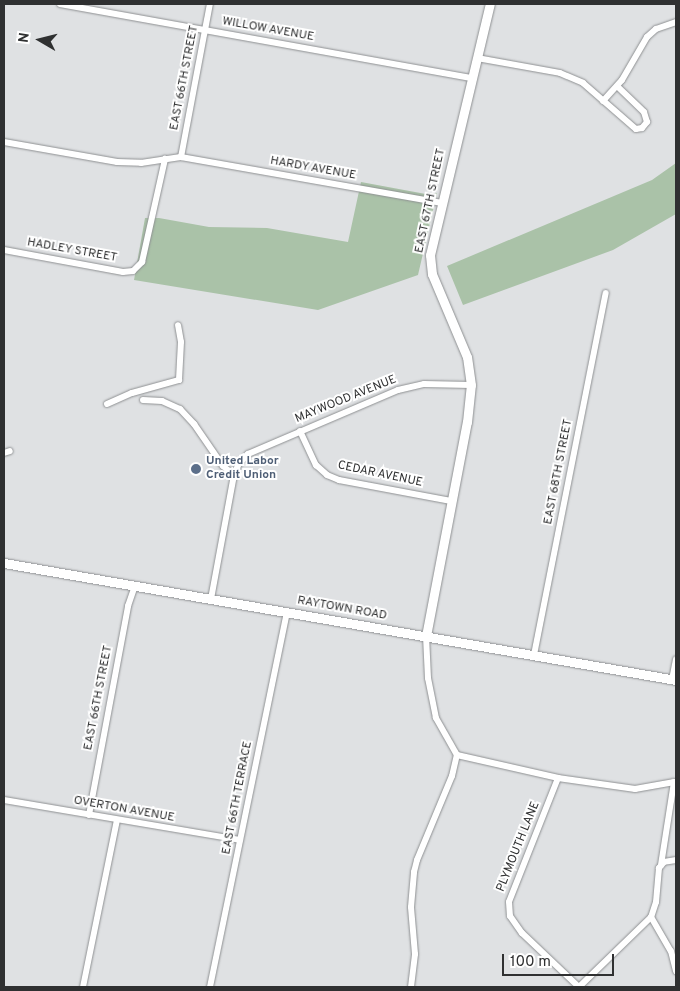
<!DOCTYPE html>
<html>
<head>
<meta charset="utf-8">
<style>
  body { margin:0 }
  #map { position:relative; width:680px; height:991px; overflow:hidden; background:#dfe1e3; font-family:Overpass,sans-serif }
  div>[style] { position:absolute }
  .green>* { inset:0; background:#aac2a8 }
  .roads { filter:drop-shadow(0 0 1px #8e9092) drop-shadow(0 0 1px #8e9092) }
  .street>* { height:6px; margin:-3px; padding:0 3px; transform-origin:3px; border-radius:3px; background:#fff }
  .secondary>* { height:9px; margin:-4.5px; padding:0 4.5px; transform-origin:4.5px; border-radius:4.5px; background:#fff }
  .dots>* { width:14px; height:14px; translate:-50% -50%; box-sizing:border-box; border:2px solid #fff; border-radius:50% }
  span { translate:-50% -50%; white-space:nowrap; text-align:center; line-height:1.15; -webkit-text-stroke:4px #fff; paint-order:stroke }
  .street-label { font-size:12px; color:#2f3031 }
  .service-label { font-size:12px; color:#4e5e75; font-weight:700 }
  .left { translate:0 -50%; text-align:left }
  .frame { position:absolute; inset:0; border:5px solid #2f3031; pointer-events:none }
  .north { position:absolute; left:15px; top:15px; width:50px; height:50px; -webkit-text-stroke:4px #fff; paint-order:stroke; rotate:278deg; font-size:14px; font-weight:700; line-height:20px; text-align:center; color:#2f3031 }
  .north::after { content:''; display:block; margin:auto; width:18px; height:22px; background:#2f3031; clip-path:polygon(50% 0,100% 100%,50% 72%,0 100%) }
  .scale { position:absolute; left:502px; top:954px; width:112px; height:22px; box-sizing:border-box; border:2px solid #2f3031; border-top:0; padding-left:6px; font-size:15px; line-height:18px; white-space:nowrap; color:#2f3031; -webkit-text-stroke:4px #fff; paint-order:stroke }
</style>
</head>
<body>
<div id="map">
  <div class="green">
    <div style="clip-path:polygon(676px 163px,676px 214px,613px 250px,463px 305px,447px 266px,652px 180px)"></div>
    <div style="clip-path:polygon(361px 182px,431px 195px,437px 193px,418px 275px,318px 310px,134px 280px,145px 218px,159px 218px,209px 227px,267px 228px,348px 242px)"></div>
  </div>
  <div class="roads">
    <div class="street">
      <div style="left:60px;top:4px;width:419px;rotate:10.2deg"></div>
      <div style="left:477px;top:58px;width:84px;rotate:10.2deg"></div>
      <div style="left:560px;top:73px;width:25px;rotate:23deg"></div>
      <div style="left:583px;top:83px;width:70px;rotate:41deg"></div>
      <div style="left:636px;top:129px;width:6px;rotate:-9deg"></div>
      <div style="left:642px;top:128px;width:8px;rotate:-50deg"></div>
      <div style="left:647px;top:122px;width:10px;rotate:-107deg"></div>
      <div style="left:644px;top:112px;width:37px;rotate:-136deg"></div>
      <div style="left:603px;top:101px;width:28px;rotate:-48deg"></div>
      <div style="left:622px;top:80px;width:50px;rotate:-59.8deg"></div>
      <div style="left:647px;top:37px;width:12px;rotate:-42deg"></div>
      <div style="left:656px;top:29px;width:21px;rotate:-19deg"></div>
      <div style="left:4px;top:142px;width:115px;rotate:10deg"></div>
      <div style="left:117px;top:162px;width:24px;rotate:2deg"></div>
      <div style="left:141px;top:163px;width:40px;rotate:-8.5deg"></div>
      <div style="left:181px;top:157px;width:265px;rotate:10deg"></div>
      <div style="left:181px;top:157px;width:156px;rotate:-79.3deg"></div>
      <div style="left:4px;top:250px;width:121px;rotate:10.5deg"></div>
      <div style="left:123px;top:272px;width:10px;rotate:-6deg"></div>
      <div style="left:133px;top:271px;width:13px;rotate:-45deg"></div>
      <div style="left:142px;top:262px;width:106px;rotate:-77.4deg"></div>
      <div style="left:143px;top:400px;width:19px;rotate:3deg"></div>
      <div style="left:162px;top:401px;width:20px;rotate:24deg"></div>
      <div style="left:180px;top:409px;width:21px;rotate:47deg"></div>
      <div style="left:194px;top:424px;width:51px;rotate:55.4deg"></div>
      <div style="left:223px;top:466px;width:14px;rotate:39deg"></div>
      <div style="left:107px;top:404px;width:27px;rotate:-24deg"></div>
      <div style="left:132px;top:393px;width:49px;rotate:-15.5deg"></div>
      <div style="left:179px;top:380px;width:38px;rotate:-87deg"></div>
      <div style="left:181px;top:342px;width:17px;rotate:-100deg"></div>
      <div style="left:300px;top:431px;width:38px;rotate:65deg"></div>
      <div style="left:316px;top:465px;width:15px;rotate:42deg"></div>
      <div style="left:327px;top:475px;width:13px;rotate:23deg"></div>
      <div style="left:339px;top:480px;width:114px;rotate:10.6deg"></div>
      <div style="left:4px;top:453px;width:6px;rotate:-18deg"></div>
      <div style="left:211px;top:599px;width:126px;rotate:-79.5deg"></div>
      <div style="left:234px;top:475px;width:11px;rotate:-68deg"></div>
      <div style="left:238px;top:465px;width:15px;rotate:-48deg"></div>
      <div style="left:248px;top:454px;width:163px;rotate:-23.1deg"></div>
      <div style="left:398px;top:390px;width:27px;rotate:-13deg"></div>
      <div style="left:424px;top:384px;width:47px;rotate:1.2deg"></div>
      <div style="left:534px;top:655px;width:369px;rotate:-78.8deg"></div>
      <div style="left:672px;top:680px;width:21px;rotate:-79deg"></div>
      <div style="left:457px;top:755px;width:104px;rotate:12.8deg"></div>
      <div style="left:558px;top:778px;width:78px;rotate:8.1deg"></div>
      <div style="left:635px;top:789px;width:40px;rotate:-10deg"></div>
      <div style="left:674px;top:782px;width:84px;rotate:98.9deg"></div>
      <div style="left:558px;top:778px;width:133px;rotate:111.6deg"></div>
      <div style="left:509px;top:902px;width:14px;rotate:86deg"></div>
      <div style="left:510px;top:916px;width:21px;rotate:55deg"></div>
      <div style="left:522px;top:933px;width:79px;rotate:43.5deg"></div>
      <div style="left:579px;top:987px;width:100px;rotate:-44.2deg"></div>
      <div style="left:4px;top:800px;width:239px;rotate:9.6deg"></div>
      <div style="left:89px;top:815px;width:213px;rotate:-79.4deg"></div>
      <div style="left:128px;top:606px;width:21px;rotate:-71deg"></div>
      <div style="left:676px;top:860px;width:12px;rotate:171deg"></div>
      <div style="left:664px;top:862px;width:8px;rotate:130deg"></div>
      <div style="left:659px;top:868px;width:34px;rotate:95deg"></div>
      <div style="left:656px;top:902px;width:16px;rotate:108deg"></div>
      <div style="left:651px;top:917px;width:39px;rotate:60deg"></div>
      <div style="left:671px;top:951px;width:21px;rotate:76deg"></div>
      <div style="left:83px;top:987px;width:170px;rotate:-78.5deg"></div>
      <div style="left:210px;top:987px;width:383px;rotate:-78.4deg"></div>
      <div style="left:411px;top:987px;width:33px;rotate:-83deg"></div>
      <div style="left:415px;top:954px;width:47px;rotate:-94.9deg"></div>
      <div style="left:411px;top:907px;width:35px;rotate:-85deg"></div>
      <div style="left:414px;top:872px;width:12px;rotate:-76deg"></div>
      <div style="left:417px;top:860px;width:91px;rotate:-67.4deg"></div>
      <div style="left:452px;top:776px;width:22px;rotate:-77deg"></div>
      <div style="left:457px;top:755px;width:43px;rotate:-119.6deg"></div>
      <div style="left:436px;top:718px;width:41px;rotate:-101.3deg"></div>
      <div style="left:428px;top:678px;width:42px;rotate:-92.7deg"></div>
    </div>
    <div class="secondary">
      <div style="left:4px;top:563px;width:682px;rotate:9.88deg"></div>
      <div style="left:426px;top:636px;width:218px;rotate:-79.2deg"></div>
      <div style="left:467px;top:422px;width:37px;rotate:-84deg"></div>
      <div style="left:471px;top:385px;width:28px;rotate:-98deg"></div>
      <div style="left:467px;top:357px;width:90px;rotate:-112.9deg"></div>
      <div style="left:432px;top:274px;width:19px;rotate:-96deg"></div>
      <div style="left:430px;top:255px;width:258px;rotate:-76.6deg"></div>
    </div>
  </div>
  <div class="dots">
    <div style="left:196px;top:469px;background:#5c6f8a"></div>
  </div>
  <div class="street-label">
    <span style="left:268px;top:30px;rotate:10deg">WILLOW AVENUE</span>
    <span style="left:185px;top:78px;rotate:-79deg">EAST 66TH STREET</span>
    <span style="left:313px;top:169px;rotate:10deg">HARDY AVENUE</span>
    <span style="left:431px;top:201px;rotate:-78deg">EAST 67TH STREET</span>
    <span style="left:72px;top:251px;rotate:10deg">HADLEY STREET</span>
    <span style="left:346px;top:400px;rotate:-22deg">MAYWOOD AVENUE</span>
    <span style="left:559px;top:472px;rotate:-79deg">EAST 68TH STREET</span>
    <span style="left:380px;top:475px;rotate:12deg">CEDAR AVENUE</span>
    <span style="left:342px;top:609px;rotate:10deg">RAYTOWN ROAD</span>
    <span style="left:99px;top:698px;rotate:-79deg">EAST 66TH STREET</span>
    <span style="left:238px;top:798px;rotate:-79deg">EAST 66TH TERRACE</span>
    <span style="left:124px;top:810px;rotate:10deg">OVERTON AVENUE</span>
    <span style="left:519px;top:847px;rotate:-68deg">PLYMOUTH LANE</span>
  </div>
  <div class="service-label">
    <span class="left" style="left:206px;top:469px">United Labor<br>Credit Union</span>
  </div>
  <div class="frame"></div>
  <div class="north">N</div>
  <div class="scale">100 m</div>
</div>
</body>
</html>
